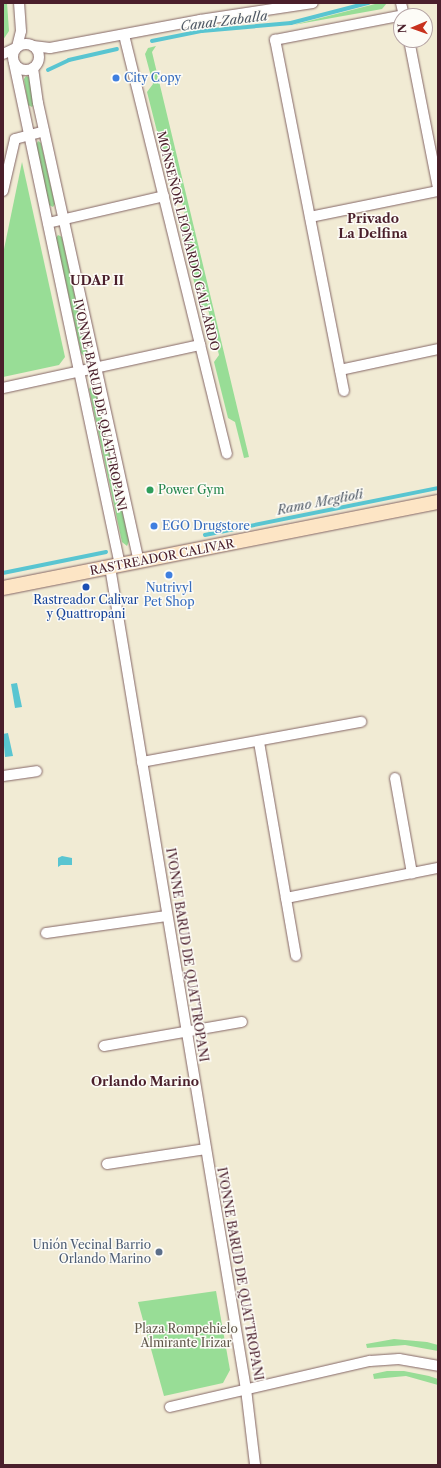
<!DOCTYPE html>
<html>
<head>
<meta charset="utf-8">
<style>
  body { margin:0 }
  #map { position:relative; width:441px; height:1468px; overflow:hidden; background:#f1ebd4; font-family:"Libre Caslon Text",serif }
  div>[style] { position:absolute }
  .green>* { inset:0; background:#98dd96 }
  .water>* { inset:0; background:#59c5d1 }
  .stream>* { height:3.5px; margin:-1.75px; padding:0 1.75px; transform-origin:1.75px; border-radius:1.75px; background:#59c5d1 }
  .roads { filter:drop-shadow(0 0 1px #846666) drop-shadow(0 0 1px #846666) }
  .street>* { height:10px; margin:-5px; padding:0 5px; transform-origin:5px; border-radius:5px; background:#fff }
  .street>.ring { margin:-5px; padding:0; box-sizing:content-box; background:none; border:10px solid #fff; border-radius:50% }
  .secondary>* { height:14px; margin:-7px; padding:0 7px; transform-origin:7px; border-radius:7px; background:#fde5c5 }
  .dots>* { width:11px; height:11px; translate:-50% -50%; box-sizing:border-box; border:2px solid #fdfcf7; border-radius:50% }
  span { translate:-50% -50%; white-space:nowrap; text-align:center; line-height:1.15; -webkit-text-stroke:3px #fdfcf7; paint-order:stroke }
  .shop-label { font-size:12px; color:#366cbe }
  .left { translate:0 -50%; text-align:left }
  .street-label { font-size:12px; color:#4a1f2b }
  .leisure-label { font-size:12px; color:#27864d }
  .transit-label { font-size:12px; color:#164399 }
  .service-label { font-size:12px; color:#4e5e75 }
  .right { translate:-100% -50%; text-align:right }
  .park-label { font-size:12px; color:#61584b }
  .water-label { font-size:13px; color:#4f5965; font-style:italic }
  .neighbourhood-label { font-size:13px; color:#4a1f2b; font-weight:700 }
  .frame { position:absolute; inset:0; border:4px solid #4a1f2b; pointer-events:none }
  .north { position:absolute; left:393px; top:8px; width:40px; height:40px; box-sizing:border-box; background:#fdfcf7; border:1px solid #b5a4a5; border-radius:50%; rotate:268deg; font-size:11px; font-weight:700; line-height:16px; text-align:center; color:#4a1f2b }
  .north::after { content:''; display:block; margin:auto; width:14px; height:18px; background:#c8321e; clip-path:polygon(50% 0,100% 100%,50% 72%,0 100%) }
</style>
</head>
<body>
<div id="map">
  <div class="green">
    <div style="clip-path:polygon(3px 3px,7px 3px,9px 31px,3px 40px)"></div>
    <div style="clip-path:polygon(379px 3px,387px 3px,382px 9px,293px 25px)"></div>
    <div style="clip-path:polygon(156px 46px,152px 52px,249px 457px,244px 458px,235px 422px,228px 418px,214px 362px,219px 355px,208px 309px,200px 306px,180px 225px,186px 219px,172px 162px,164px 159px,147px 92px,153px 84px,145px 54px,148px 48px)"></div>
    <div style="clip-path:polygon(26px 76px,29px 77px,34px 104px,32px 107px,28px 105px,24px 79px)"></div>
    <div style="clip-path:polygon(38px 141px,41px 143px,55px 204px,53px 207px,49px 205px,36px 145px)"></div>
    <div style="clip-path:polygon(22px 162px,65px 357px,59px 365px,3px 377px,3px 254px)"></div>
    <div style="clip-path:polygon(58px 235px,62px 237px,87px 351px,85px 357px,81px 353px,56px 238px)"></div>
    <div style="clip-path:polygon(92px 385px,95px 387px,129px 541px,127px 546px,122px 542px,89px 389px)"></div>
    <div style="clip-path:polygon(216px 1291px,230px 1370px,223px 1383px,164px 1396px,138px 1302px)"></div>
    <div style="clip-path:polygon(394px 1339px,427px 1342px,438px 1345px,438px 1351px,405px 1345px,367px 1348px,366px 1344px)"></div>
    <div style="clip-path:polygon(387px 1371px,404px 1371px,429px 1376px,438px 1379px,438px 1385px,406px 1376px,374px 1379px,373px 1374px)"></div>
  </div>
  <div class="water">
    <div style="clip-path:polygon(17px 683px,22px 707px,15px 708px,11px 684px)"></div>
    <div style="clip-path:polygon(8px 733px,13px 756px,5px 757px,3px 734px)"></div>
    <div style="clip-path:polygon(62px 856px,72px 858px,72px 865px,61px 865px,58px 867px,58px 858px)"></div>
  </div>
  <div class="stream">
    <div style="left:152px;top:41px;width:51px;rotate:-11.3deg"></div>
    <div style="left:202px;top:31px;width:89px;rotate:-5.1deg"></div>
    <div style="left:291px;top:23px;width:80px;rotate:-14.6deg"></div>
    <div style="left:48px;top:70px;width:23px;rotate:-25deg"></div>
    <div style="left:69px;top:60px;width:49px;rotate:-12.9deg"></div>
    <div style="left:205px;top:535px;width:238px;rotate:-11.4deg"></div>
    <div style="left:3px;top:573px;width:105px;rotate:-11.5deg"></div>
  </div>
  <div class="roads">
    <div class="street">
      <div style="left:401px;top:3px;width:13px;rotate:77deg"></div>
      <div style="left:124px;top:35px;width:431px;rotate:76.2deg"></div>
      <div style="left:409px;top:40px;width:151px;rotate:78.9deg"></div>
      <div class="ring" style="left:13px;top:44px;width:16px;height:16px"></div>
      <div style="left:33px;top:46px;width:17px;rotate:7deg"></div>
      <div style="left:50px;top:48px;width:153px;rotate:-10.6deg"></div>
      <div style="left:200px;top:20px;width:114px;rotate:-8.6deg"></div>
      <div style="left:17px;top:47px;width:16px;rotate:-76deg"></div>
      <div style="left:21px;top:31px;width:28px;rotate:-94deg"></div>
      <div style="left:3px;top:54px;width:14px;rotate:-25deg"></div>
      <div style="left:14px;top:63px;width:513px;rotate:78.08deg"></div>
      <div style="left:33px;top:68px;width:35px;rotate:82deg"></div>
      <div style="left:38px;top:103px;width:470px;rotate:77.6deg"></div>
      <div style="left:3px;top:191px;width:53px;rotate:-77deg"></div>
      <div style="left:15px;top:139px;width:30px;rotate:-15deg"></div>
      <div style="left:310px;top:217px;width:131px;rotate:-11.5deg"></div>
      <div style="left:48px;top:223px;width:119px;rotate:-13.1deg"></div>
      <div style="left:340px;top:370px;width:100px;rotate:-12.1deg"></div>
      <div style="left:3px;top:388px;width:202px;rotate:-12.3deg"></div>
      <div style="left:344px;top:391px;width:358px;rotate:-101.1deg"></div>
      <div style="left:275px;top:40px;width:131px;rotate:-11deg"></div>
      <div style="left:110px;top:567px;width:833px;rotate:80.61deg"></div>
      <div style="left:246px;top:1389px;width:77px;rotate:83.2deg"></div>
      <div style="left:259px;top:742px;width:217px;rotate:80.2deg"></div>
      <div style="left:142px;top:762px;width:223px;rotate:-10.4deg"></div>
      <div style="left:3px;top:776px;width:34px;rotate:-8deg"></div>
      <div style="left:395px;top:778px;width:97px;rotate:79.9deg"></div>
      <div style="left:286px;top:898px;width:155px;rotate:-11.2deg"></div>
      <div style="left:46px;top:933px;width:122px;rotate:-8deg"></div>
      <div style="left:104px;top:1046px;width:140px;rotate:-9.9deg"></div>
      <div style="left:107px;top:1164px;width:100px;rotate:-8.6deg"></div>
      <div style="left:170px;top:1407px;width:205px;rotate:-13deg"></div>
      <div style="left:370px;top:1361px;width:29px;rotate:-4deg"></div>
      <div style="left:399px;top:1359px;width:40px;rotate:10deg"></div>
    </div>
    <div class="secondary">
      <div style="left:3px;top:588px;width:443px;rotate:-11.2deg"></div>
    </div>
  </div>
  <div class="dots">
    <div style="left:116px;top:78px;background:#3f7fe0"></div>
    <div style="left:150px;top:490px;background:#2e9e5b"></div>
    <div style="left:154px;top:526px;background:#3f7fe0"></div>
    <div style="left:169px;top:575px;background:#3f7fe0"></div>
    <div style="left:86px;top:587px;background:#1a4fb4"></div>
    <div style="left:159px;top:1252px;background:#5c6f8a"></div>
  </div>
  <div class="shop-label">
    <span class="left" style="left:124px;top:78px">City Copy</span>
    <span class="left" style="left:162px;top:526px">EGO Drugstore</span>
    <span style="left:169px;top:595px">Nutrivyl<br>Pet Shop</span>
  </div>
  <div class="street-label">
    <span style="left:188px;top:241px;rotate:76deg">MONSEÑOR LEONARDO GALLARDO</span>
    <span style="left:100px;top:405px;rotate:78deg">IVONNE BARUD DE QUATTROPANI</span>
    <span style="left:162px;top:557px;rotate:-11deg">RASTREADOR CALIVAR</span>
    <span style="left:187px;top:955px;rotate:81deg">IVONNE BARUD DE QUATTROPANI</span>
    <span style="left:240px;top:1274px;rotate:80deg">IVONNE BARUD DE QUATTROPANI</span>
  </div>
  <div class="leisure-label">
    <span class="left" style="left:158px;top:490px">Power Gym</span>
  </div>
  <div class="transit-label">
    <span style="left:86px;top:607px">Rastreador Calivar<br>y Quattropani</span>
  </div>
  <div class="service-label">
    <span class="right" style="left:151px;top:1252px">Unión Vecinal Barrio<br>Orlando Marino</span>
  </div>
  <div class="park-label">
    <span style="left:186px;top:1336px">Plaza Rompehielo<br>Almirante Irizar</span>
  </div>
  <div class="water-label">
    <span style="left:224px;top:21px;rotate:-7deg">Canal Zaballa</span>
    <span style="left:320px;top:502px;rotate:-11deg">Ramo Meglioli</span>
  </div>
  <div class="neighbourhood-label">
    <span style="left:373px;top:226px">Privado<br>La Delfina</span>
    <span style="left:97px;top:280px">UDAP II</span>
    <span style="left:145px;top:1081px">Orlando Marino</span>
  </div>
  <div class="frame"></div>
  <div class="north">N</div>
</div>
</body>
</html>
